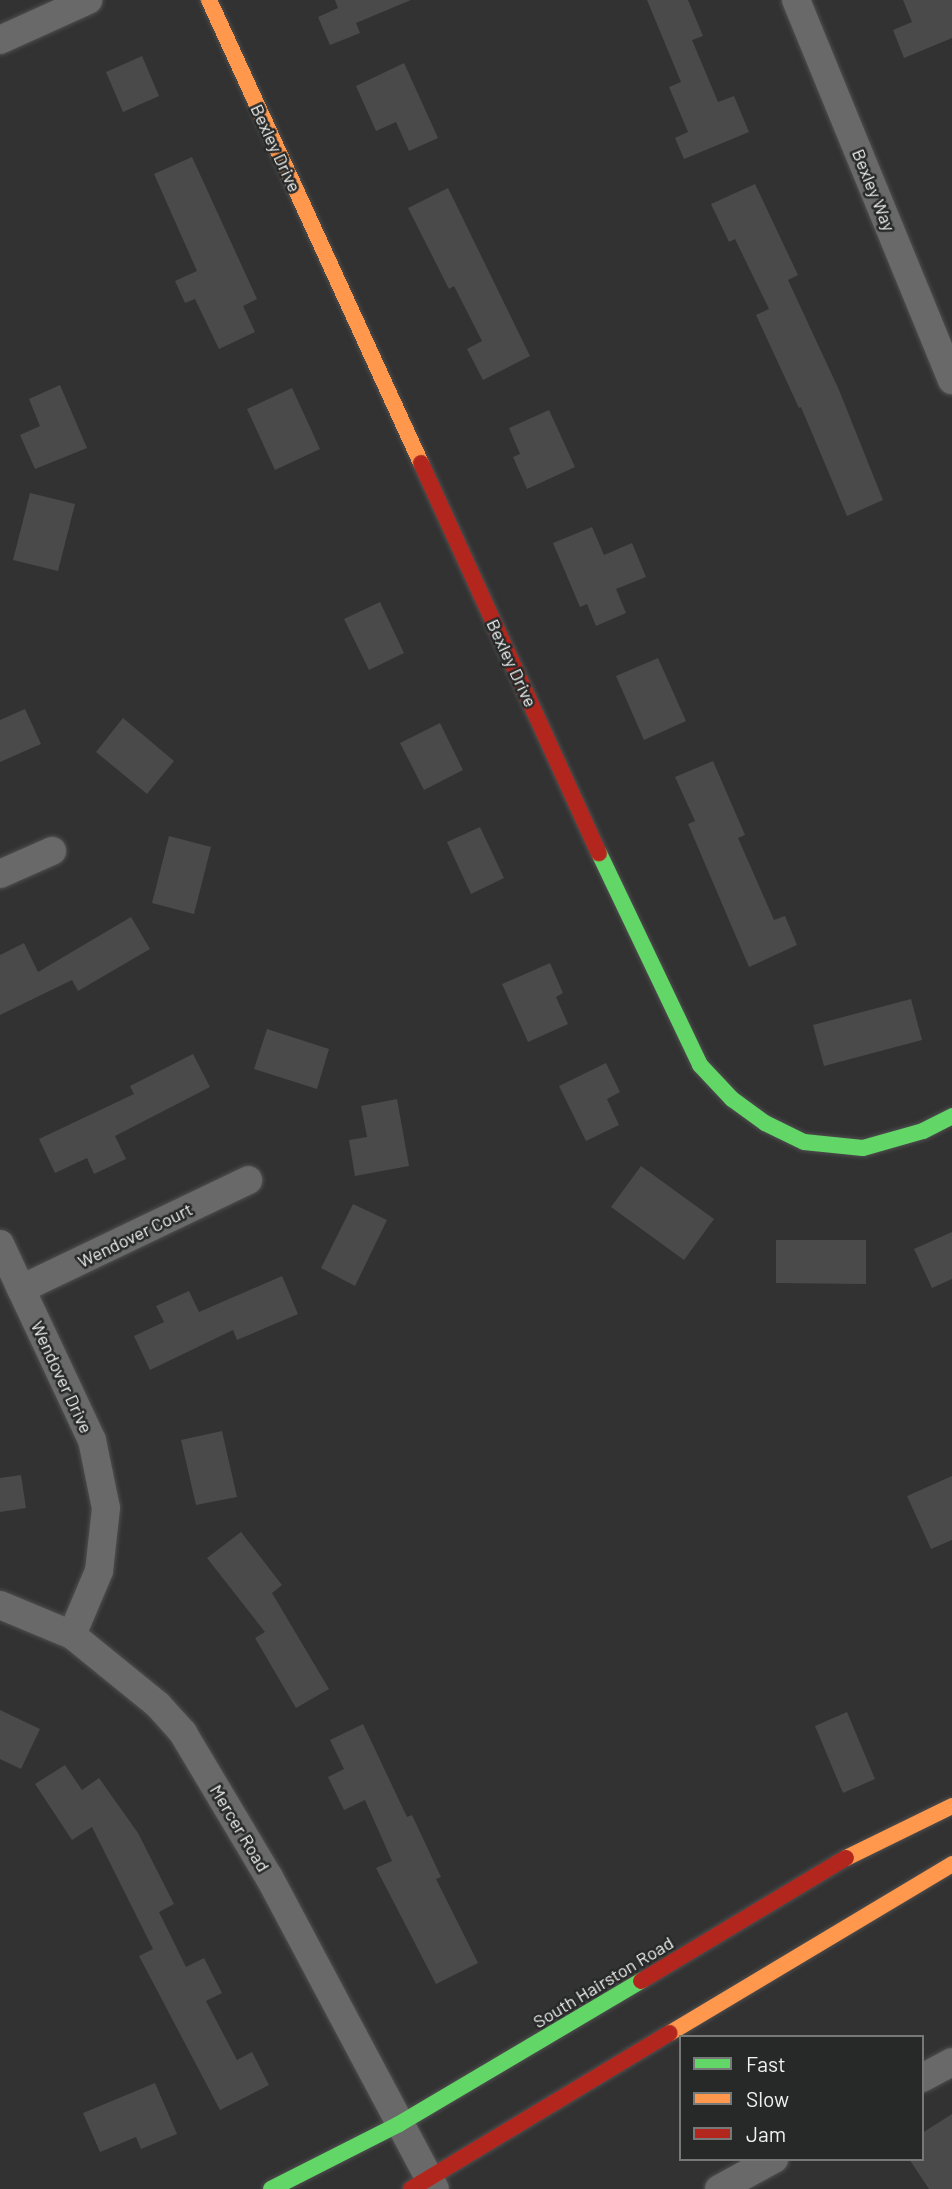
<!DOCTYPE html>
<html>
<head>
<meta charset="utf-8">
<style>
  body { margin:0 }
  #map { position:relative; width:952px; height:2189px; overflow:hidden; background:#323232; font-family:Barlow,sans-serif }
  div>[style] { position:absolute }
  .building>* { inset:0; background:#4a4a4a }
  .roads { filter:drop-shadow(0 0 2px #4e4e4e) drop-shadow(0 0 2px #4e4e4e) }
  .street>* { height:28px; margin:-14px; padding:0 14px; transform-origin:14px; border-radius:14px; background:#696969 }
  .fast>* { height:16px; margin:-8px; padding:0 8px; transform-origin:8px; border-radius:8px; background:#63d668 }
  .slow>* { height:16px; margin:-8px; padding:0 8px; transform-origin:8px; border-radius:8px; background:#ff974d }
  .jam>* { height:16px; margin:-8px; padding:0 8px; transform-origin:8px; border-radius:8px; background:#b3261e }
  span { translate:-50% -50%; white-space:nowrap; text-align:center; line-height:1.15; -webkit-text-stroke:5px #272928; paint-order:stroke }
  .street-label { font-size:18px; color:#f0f1f0 }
  .legend { position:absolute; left:679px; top:2035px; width:245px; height:126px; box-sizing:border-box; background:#272928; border:2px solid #777978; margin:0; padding:9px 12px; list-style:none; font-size:21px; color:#f0f1f0 }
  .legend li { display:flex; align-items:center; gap:14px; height:35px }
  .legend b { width:35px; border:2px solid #777978 }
</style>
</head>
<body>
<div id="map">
  <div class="building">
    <div style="clip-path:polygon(335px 0,411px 0,356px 23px,360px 33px,330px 45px,318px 17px,338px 8px)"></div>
    <div style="clip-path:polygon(647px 0,688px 0,703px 36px,692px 40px,718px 102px,734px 96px,749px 132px,684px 159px,675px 138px,688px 132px,669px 87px,681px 82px)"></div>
    <div style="clip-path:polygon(903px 0,952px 0,952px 38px,904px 58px,893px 30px,912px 22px)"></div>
    <div style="clip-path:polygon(142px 56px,159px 96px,123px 112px,106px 72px)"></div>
    <div style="clip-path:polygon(404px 63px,438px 138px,409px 151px,396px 122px,376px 131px,356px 86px)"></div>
    <div style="clip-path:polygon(192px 157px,257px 299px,243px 306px,255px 332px,219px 349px,195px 299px,185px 303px,175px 281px,197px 271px,154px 174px)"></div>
    <div style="clip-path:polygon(755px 184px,798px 275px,788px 280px,839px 390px,883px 500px,847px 516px,801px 407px,799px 408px,756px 315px,769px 309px,735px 239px,729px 242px,711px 204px)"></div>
    <div style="clip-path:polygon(448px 188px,530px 356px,483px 380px,467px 349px,482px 341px,454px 286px,449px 289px,408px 208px)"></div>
    <div style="clip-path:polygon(60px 385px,87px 448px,35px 469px,20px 435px,40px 426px,29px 399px)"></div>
    <div style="clip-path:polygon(292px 388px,320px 449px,275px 470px,247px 409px)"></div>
    <div style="clip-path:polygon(549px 410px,575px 467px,527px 489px,513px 457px,520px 454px,509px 428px)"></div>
    <div style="clip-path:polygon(30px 493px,75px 504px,58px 571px,13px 560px)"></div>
    <div style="clip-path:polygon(592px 527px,604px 555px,632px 543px,646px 577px,616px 589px,626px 613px,596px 626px,587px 604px,580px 607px,553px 543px)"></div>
    <div style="clip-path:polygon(380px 602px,404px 653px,369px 670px,344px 619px)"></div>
    <div style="clip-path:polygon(658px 658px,686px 721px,644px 740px,616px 676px)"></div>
    <div style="clip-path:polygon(25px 709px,41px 744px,0 762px,0 720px)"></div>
    <div style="clip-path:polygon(123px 718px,174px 761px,147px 794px,96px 752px)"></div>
    <div style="clip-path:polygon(440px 723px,463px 770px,424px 790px,400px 743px)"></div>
    <div style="clip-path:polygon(713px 761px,745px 835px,738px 838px,774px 920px,785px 916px,797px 945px,749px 967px,688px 824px,695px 821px,675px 777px)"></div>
    <div style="clip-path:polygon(480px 827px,504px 878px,471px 894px,447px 842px)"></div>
    <div style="clip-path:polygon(169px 836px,211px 847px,194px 914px,152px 903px)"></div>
    <div style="clip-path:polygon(131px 917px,150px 949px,78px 991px,72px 980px,0 1015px,0 955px,24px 943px,38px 972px)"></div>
    <div style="clip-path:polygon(550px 963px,563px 993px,556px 997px,568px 1024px,528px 1042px,502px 984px)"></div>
    <div style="clip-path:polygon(911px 999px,922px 1040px,824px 1066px,813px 1025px)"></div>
    <div style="clip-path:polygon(267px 1029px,329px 1049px,317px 1089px,254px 1069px)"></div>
    <div style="clip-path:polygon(193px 1054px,210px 1087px,115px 1136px,126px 1159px,94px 1174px,87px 1158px,55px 1173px,39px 1139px,134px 1094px,130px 1086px)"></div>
    <div style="clip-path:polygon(606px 1063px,620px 1092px,607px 1099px,619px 1125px,586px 1141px,559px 1086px)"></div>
    <div style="clip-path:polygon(397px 1099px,409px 1166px,355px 1176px,349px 1140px,367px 1137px,361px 1106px)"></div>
    <div style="clip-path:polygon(641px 1166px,714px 1219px,684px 1260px,611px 1207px)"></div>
    <div style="clip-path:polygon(353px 1204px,387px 1220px,355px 1286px,321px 1268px)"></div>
    <div style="clip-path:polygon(952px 1232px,952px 1279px,932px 1288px,914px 1249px)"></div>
    <div style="clip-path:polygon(776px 1240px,866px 1240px,866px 1284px,776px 1283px)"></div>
    <div style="clip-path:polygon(282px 1276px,298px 1314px,237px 1340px,233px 1330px,150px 1370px,134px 1336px,164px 1322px,156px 1306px,189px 1291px,199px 1312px)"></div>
    <div style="clip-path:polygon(222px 1431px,237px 1497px,196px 1505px,181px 1440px)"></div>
    <div style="clip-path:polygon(21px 1475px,26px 1508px,0 1512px,0 1478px)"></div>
    <div style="clip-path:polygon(952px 1476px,952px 1540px,931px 1549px,907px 1496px)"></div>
    <div style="clip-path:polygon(241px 1532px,282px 1585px,272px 1593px,329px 1689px,296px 1708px,255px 1638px,265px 1632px,207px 1558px)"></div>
    <div style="clip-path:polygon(0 1710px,40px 1729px,21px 1769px,0 1759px)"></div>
    <div style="clip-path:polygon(847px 1712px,875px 1779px,843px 1793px,815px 1726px)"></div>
    <div style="clip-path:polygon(363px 1724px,407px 1817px,412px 1815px,441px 1877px,436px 1879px,478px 1963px,436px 1984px,376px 1868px,392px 1861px,365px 1800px,344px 1810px,328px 1777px,344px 1769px,330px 1740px)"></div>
    <div style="clip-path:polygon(65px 1765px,82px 1790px,99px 1778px,138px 1833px,174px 1904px,159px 1912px,186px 1967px,204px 1958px,222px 1993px,206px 2001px,237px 2060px,252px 2052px,269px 2085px,220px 2110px,139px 1956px,153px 1949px,92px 1827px,72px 1840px,35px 1784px)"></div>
    <div style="clip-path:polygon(155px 2083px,177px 2134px,141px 2149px,136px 2137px,100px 2152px,83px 2113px)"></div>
    <div style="clip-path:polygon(952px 2114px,952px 2189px,929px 2189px,909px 2159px,922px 2159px,922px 2133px)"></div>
  </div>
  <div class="roads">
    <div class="street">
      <div style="left:796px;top:0;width:411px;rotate:67.7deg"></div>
      <div style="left:0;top:40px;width:97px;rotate:-24.4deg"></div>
      <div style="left:0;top:874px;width:57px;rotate:-23.9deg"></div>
      <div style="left:0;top:1244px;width:217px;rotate:64.9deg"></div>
      <div style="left:92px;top:1440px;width:69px;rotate:78.4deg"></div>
      <div style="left:106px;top:1508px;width:63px;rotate:96.3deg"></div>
      <div style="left:99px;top:1571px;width:69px;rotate:112.9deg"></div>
      <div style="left:21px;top:1289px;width:252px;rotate:-25.6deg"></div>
      <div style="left:0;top:1605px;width:78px;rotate:22.6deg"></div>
      <div style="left:72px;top:1635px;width:111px;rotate:39.1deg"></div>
      <div style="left:158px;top:1705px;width:38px;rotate:48deg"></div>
      <div style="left:183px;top:1733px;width:168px;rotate:59.2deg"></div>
      <div style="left:269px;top:1877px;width:353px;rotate:62deg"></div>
      <div style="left:922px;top:2078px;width:34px;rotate:-28deg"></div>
      <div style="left:719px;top:2189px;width:63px;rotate:-28.6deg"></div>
    </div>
    <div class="fast">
      <div style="left:599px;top:853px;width:235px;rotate:64.5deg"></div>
      <div style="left:700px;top:1065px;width:47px;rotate:46.7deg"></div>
      <div style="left:732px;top:1099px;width:41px;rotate:36deg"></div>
      <div style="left:765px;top:1123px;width:43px;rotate:26deg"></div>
      <div style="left:804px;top:1142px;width:59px;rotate:5.8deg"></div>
      <div style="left:863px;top:1148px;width:62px;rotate:-15.8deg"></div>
      <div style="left:923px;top:1131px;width:33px;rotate:-27deg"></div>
      <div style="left:271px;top:2189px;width:144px;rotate:-26.9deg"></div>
      <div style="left:399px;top:2124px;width:281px;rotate:-30.6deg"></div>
    </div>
    <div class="slow">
      <div style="left:209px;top:0;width:509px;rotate:65.4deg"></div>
      <div style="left:846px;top:1858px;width:118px;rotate:-26.1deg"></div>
      <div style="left:670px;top:2033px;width:329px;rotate:-30.9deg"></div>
    </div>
    <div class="jam">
      <div style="left:421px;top:463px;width:429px;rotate:65.5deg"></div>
      <div style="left:641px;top:1981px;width:239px;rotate:-31deg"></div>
      <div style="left:411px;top:2189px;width:302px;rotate:-31.1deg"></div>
    </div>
  </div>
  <div class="street-label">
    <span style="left:276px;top:148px;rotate:65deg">Bexley Drive</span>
    <span style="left:874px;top:190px;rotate:68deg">Bexley Way</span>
    <span style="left:512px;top:663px;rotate:65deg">Bexley Drive</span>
    <span style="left:135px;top:1235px;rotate:-26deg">Wendover Court</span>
    <span style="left:62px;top:1377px;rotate:65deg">Wendover Drive</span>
    <span style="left:240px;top:1828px;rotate:59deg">Mercer Road</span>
    <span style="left:603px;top:1982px;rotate:-31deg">South Hairston Road</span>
  </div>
  <ul class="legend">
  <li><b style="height:9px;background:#63d668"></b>Fast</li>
  <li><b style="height:9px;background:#ff974d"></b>Slow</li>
  <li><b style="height:9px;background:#b3261e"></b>Jam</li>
  </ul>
</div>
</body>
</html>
